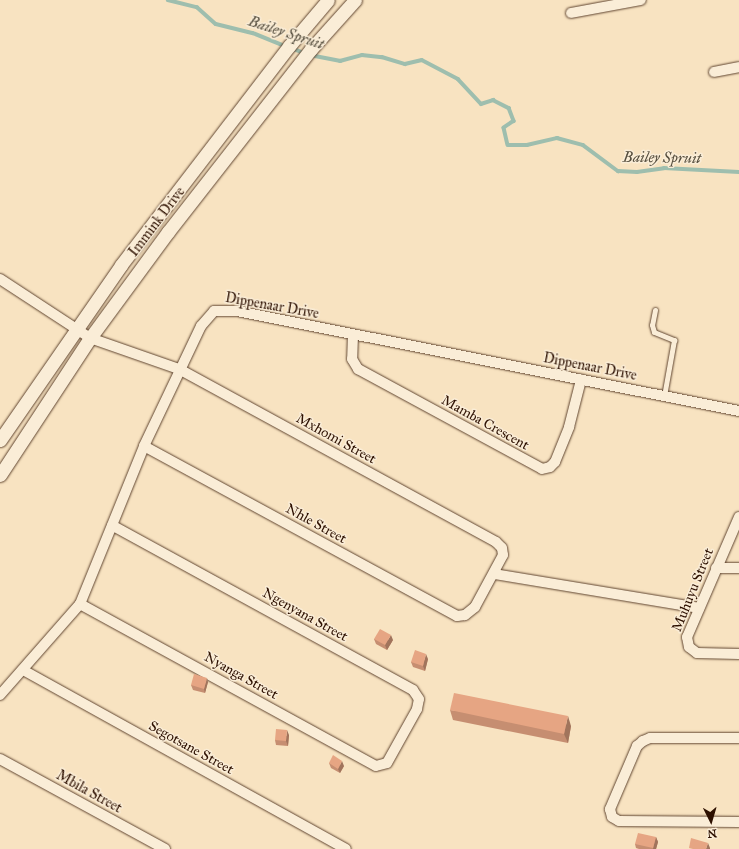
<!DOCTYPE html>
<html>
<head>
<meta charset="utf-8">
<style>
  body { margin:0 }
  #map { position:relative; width:739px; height:849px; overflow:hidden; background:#f8e3c1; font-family:"IM FELL Great Primer",serif }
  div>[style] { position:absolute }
  .stream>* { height:3.5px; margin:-1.75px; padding:0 1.75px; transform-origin:1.75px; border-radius:1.75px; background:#9ebeae }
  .roads { filter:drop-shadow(0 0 1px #604530) drop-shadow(0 0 1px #604530) }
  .service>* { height:5px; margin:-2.5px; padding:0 2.5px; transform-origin:2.5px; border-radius:2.5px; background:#faedd7 }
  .minor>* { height:10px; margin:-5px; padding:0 5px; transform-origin:5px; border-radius:5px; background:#faedd7 }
  .secondary>* { height:13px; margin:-6.5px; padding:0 6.5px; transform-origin:6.5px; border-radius:6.5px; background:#faedd7 }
  .wall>* { inset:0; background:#c68e71 }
  .shaded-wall>* { inset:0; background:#a1745c }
  .building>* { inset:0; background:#e6a583 }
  span { translate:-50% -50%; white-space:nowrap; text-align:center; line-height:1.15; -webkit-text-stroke:3px #faedd7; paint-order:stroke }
  .street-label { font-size:14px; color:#2d1000 }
  .water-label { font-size:15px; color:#554d3d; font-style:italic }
  .north { position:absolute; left:691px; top:801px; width:40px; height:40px; -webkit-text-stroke:3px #faedd7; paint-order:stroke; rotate:175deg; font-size:11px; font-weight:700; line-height:16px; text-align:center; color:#2d1000 }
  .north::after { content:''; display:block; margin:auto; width:14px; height:18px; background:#2d1000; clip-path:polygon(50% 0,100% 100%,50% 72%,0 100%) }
</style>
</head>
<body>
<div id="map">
  <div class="stream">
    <div style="left:168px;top:0;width:30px;rotate:14deg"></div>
    <div style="left:197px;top:7px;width:25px;rotate:42deg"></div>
    <div style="left:216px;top:24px;width:38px;rotate:14deg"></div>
    <div style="left:253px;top:33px;width:35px;rotate:22deg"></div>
    <div style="left:291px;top:48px;width:14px;rotate:21deg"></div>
    <div style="left:310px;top:55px;width:31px;rotate:11deg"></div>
    <div style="left:340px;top:61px;width:23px;rotate:-15deg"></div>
    <div style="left:362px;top:55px;width:20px;rotate:6deg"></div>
    <div style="left:382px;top:57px;width:24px;rotate:17deg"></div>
    <div style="left:405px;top:64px;width:17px;rotate:-13deg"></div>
    <div style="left:422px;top:60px;width:41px;rotate:27.8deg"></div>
    <div style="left:458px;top:79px;width:34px;rotate:47deg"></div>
    <div style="left:481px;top:104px;width:13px;rotate:-18deg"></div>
    <div style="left:493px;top:100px;width:18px;rotate:27deg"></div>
    <div style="left:509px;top:108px;width:14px;rotate:69deg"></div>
    <div style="left:514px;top:121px;width:12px;rotate:145deg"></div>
    <div style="left:504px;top:128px;width:17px;rotate:77deg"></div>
    <div style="left:508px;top:145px;width:19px"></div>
    <div style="left:527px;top:145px;width:31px;rotate:-13deg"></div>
    <div style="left:557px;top:138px;width:27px;rotate:15deg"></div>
    <div style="left:583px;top:145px;width:44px;rotate:36.6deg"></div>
    <div style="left:618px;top:171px;width:19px;rotate:3deg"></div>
    <div style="left:637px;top:172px;width:27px;rotate:-8deg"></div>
    <div style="left:664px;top:168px;width:75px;rotate:3.1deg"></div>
  </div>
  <div class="roads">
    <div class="service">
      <div style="left:655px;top:310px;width:15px;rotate:101deg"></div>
      <div style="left:652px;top:325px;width:7px;rotate:74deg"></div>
      <div style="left:654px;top:332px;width:22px;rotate:22deg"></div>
      <div style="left:674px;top:340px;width:57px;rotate:100.1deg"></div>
    </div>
    <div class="minor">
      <div style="left:571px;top:13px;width:71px;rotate:-10.5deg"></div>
      <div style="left:714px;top:72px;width:25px;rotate:-11deg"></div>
      <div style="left:0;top:279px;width:108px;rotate:33.2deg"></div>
      <div style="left:90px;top:338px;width:94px;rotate:19.2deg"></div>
      <div style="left:179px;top:369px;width:361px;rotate:28.6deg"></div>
      <div style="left:496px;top:542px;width:8px;rotate:45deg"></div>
      <div style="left:502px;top:548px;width:7px;rotate:82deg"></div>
      <div style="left:503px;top:555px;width:59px;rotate:118.3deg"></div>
      <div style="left:475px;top:607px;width:13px;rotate:141deg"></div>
      <div style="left:465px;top:615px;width:8px;rotate:173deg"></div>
      <div style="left:457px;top:616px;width:356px;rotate:-151.5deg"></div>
      <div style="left:353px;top:335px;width:24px;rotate:92deg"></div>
      <div style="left:352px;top:359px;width:12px;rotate:59deg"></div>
      <div style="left:358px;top:369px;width:209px;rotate:28.5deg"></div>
      <div style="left:542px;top:469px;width:8px;rotate:-14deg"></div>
      <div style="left:550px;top:467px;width:7px;rotate:-45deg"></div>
      <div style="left:555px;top:462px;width:38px;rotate:-68deg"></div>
      <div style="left:569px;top:427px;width:49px;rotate:-75.7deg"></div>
      <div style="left:739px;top:517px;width:131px;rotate:113.4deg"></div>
      <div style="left:687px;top:637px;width:10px;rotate:79deg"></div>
      <div style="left:689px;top:647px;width:10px;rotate:37deg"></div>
      <div style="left:697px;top:653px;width:42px;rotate:1.4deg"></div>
      <div style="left:716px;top:568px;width:23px"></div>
      <div style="left:494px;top:574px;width:208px;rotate:9.4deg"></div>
      <div style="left:80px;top:604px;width:337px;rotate:28.7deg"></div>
      <div style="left:376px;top:766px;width:11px;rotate:-15deg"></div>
      <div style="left:387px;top:763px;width:62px;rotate:-60.9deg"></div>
      <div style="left:417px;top:709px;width:10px;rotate:-79deg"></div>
      <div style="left:419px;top:699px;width:11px;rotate:-124deg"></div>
      <div style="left:413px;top:690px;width:343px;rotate:-151.3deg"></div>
      <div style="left:23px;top:670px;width:369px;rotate:29deg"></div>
      <div style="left:0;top:695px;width:121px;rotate:-48.7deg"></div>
      <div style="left:80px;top:604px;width:170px;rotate:-67.9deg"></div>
      <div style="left:144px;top:446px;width:133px;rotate:-64.6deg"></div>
      <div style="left:201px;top:326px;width:20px;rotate:-49deg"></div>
      <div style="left:214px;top:311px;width:23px"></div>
      <div style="left:237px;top:311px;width:512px;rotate:11.27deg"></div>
      <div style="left:739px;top:738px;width:89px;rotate:180deg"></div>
      <div style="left:650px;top:738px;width:8px;rotate:157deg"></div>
      <div style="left:643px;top:741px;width:8px;rotate:140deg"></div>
      <div style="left:637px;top:746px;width:69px;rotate:113.2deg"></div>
      <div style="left:610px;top:809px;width:8px;rotate:76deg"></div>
      <div style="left:612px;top:817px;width:8px;rotate:30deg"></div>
      <div style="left:619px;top:821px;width:120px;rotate:0.5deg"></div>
      <div style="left:0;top:759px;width:188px;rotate:28.6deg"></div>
    </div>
    <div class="secondary">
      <div style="left:0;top:440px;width:213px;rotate:-55.3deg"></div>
      <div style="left:121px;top:265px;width:276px;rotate:-52.5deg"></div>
      <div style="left:289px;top:46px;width:60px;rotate:-49.7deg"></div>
      <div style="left:0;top:475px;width:164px;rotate:-56.7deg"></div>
      <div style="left:90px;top:338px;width:132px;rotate:-53.7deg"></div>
      <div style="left:168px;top:232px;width:232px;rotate:-52deg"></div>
      <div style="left:311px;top:49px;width:66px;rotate:-48.1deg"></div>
    </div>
  </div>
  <div class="wall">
    <div style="clip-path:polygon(374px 639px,393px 640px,387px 650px,376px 644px)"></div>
    <div style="clip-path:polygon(428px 659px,425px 671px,413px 667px,411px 662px)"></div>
    <div style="clip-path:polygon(208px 682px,205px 693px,193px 690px,191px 685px)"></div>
    <div style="clip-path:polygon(450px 710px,571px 726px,568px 743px,453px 720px)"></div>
    <div style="clip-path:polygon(289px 735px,288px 746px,276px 745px,275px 740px)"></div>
    <div style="clip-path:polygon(329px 763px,344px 766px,340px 773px,331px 768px)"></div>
    <div style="clip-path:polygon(656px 837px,658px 842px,656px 849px,639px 849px,636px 848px,635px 844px)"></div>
  </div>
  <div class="shaded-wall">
    <div style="clip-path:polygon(391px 635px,393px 640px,387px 650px,385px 645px)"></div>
    <div style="clip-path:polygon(426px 654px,428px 659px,425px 671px,423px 666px)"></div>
    <div style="clip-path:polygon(207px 678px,208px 682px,205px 693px,204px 689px)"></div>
    <div style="clip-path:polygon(568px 716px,571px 726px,568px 743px,564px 734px)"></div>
    <div style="clip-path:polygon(287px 730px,289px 735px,288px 746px,286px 741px)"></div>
    <div style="clip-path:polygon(342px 761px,344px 766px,340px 773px,338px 769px)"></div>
    <div style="clip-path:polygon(656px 837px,658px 842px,656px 849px,653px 849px)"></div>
    <div style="clip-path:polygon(708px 843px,710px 848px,710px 849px,706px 849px)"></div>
  </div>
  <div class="building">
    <div style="clip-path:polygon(380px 629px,391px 635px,385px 645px,374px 639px)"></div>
    <div style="clip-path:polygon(415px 650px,426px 654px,423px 666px,411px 662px)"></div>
    <div style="clip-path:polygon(194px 674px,207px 678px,204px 689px,191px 685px)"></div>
    <div style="clip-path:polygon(454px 693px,568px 716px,564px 734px,450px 710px)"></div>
    <div style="clip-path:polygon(276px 729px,287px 730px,286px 741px,275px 740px)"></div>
    <div style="clip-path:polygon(333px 755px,342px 761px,338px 769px,329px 763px)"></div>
    <div style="clip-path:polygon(638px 833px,656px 837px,653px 848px,635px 844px)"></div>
    <div style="clip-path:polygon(691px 838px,708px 843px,706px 849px,693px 849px,689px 848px)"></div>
  </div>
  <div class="street-label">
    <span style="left:157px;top:222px;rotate:-53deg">Immink Drive</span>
    <span style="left:272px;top:306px;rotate:10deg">Dippenaar Drive</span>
    <span style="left:590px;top:367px;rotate:11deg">Dippenaar Drive</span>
    <span style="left:485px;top:423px;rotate:29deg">Mamba Crescent</span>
    <span style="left:336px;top:439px;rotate:29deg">Mxhomi Street</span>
    <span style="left:316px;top:524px;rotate:29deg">Nhle Street</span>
    <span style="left:693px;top:590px;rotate:-68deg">Muhuyu Street</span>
    <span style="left:305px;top:615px;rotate:29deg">Ngenyana Street</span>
    <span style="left:241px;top:676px;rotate:29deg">Nyanga Street</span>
    <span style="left:191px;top:748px;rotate:29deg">Segotsane Street</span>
    <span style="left:89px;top:792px;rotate:29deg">Mbila Street</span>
  </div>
  <div class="water-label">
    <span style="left:286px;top:33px;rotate:18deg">Bailey Spruit</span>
    <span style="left:662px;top:158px;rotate:1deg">Bailey Spruit</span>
  </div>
  <div class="north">N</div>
</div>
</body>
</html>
